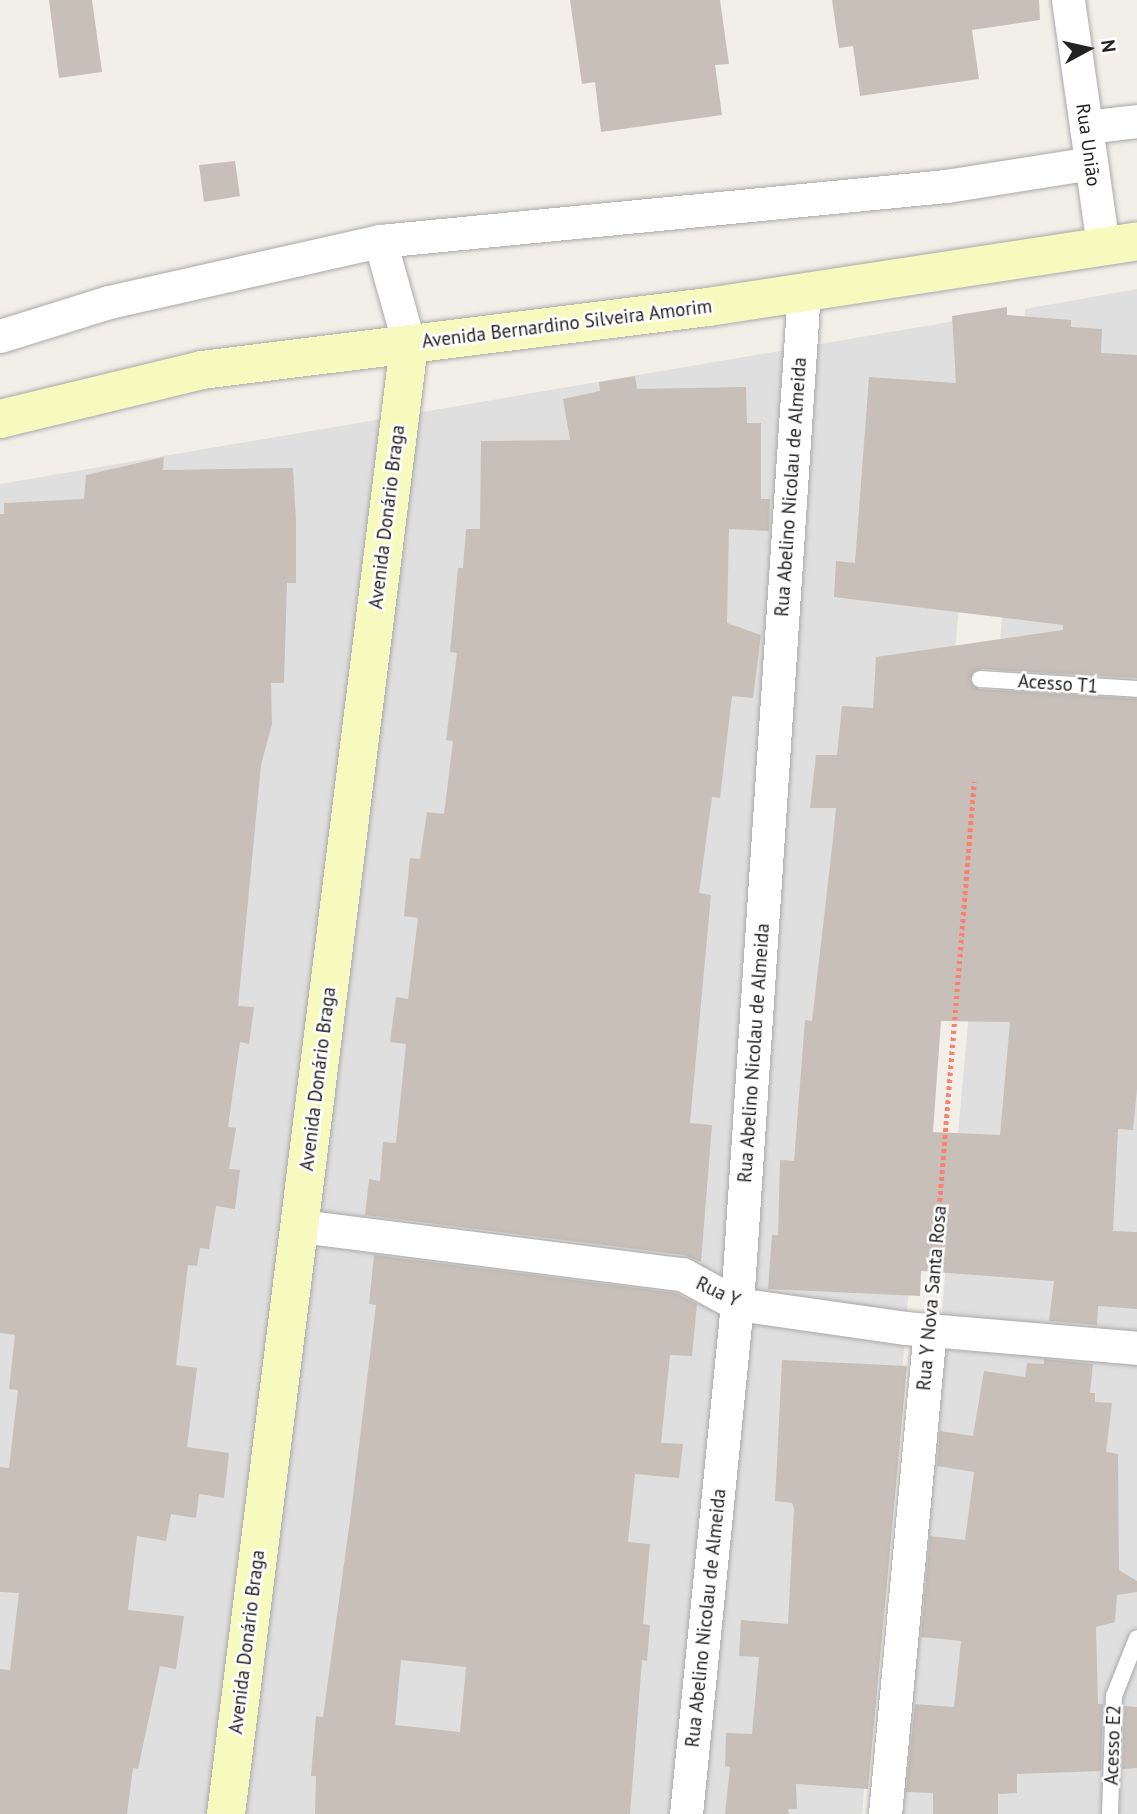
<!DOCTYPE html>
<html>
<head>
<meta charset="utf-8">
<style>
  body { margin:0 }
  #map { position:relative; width:1137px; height:1814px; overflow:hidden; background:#f2efe9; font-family:"PT Sans",sans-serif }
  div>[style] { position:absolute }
  .residential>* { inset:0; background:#e0dfdf }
  .building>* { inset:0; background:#c7bfb8 }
  .path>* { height:4.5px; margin-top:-2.25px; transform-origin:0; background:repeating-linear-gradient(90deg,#fa8072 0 3.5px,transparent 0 7px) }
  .roads { filter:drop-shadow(0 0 2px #a9a9a9) drop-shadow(0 0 2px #a9a9a9) }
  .lane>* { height:16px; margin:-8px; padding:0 8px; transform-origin:8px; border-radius:8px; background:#fff }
  .street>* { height:33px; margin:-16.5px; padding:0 16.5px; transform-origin:16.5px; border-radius:16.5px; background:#fff }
  .secondary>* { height:38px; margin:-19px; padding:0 19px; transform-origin:19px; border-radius:19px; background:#f7fabf }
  span { translate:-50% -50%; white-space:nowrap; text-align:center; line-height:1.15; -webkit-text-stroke:5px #fff; paint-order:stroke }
  .street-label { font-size:19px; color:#222 }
  .north { position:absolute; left:1053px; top:14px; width:70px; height:70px; -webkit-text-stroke:5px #fff; paint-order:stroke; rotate:82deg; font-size:19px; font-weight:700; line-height:28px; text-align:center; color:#222 }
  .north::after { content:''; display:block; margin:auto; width:24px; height:32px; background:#222; clip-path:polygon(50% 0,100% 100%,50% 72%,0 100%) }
</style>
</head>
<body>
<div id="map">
  <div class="residential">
    <div style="clip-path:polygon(1137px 289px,1137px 1814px,896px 1814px,988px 804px,1025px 309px)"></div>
    <div style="clip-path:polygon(984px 316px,944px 779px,906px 1328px,862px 1814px,0 1814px,0 484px)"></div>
  </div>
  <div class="building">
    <div style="clip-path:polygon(49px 0,92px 0,102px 72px,59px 78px)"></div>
    <div style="clip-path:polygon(570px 0,720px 0,729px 64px,715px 65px,722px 115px,601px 132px,595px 82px,582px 84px)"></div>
    <div style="clip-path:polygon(832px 0,1039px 0,1040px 20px,972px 30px,979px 79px,860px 96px,853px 46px,839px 48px)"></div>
    <div style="clip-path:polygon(235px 161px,240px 196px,204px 202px,199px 165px)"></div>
    <div style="clip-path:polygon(evenodd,1007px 307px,1007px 315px,1071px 320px,1071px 327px,1102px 329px,1101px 353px,1137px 355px,1137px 678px,981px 669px,970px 679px,979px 689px,1137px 699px,1137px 1089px,1133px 1130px,1118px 1129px,1113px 1231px,1137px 1232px,1137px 1309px,1098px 1306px,1097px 1325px,1049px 1321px,1054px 1281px,921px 1271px,920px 1296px,768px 1289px,772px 1235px,778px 1235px,780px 1160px,794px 1161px,805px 1020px,812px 1021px,832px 848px,836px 808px,810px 808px,816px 755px,837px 755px,842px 706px,873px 708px,876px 657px,1063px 630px,1063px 625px,834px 597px,836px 561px,855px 563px,869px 377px,956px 383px,952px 316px,1007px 307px,941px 1021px,1010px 1022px,1000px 1135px,933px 1132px,941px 1021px)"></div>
    <div style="clip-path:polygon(635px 376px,637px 389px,746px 387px,747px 423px,761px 423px,761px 499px,770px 499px,769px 531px,729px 529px,727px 623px,761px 635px,753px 698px,732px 696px,720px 798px,712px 797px,699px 893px,711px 895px,690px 1123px,712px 1125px,701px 1262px,684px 1255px,365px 1215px,369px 1179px,380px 1181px,383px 1142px,396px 1143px,406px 1044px,390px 1042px,396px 997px,408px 999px,418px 918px,404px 916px,410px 858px,420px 859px,427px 812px,444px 814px,453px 741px,446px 740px,457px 653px,450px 652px,458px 568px,463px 568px,466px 529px,480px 529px,481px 441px,570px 440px,563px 399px,600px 391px,599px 382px)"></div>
    <div style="clip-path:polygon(164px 457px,163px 470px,293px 468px,296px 521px,296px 583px,287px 583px,284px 683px,271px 683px,272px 724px,261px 765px,238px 1006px,254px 1007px,249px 1044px,240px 1042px,228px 1127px,236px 1128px,229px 1169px,240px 1170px,235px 1209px,216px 1206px,209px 1249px,200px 1248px,197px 1266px,188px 1265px,176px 1365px,197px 1368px,187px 1447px,229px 1453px,224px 1498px,199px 1494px,196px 1518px,171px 1514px,166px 1541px,137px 1536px,128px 1610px,184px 1616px,176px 1669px,160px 1666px,138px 1769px,133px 1768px,127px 1814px,0 1814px,0 1669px,10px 1670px,19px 1593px,0 1592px,0 1467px,9px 1468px,18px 1390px,9px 1389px,15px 1335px,0 1333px,0 514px,4px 514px,4px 503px,84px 499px,86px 475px)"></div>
    <div style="clip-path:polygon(evenodd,374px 1255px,676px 1293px,697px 1304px,692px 1356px,670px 1355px,661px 1443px,683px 1444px,679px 1478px,635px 1474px,628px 1542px,650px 1544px,643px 1624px,650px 1625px,647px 1661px,642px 1660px,630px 1814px,315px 1814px,316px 1776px,311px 1776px,316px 1716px,323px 1717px,350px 1520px,376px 1305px,369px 1304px,374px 1255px,401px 1660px,466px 1667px,460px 1732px,395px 1725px,401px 1660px)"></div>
    <div style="clip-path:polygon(1044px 1359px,1093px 1364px,1090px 1393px,1095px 1393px,1095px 1402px,1112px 1403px,1106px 1452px,1118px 1454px,1119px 1570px,1137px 1581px,1137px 1592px,1117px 1595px,1115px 1622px,1096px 1627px,1098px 1704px,1103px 1704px,1101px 1771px,1017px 1774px,1017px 1793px,998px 1794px,998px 1814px,933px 1814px,933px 1793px,906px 1792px,915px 1704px,954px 1707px,961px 1641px,921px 1637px,930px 1536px,965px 1540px,974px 1472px,937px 1466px,940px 1431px,973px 1436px,984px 1371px,1025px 1377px,1027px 1363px,1044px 1364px)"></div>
    <div style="clip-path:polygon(782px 1360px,907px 1366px,868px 1789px,796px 1784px,797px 1809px,788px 1809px,789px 1814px,725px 1814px,730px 1767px,725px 1766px,726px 1733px,752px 1734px,759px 1657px,739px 1656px,741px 1620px,788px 1624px,794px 1508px,792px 1503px,775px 1501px)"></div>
    <div style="clip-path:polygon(1124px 1706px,1137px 1707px,1137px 1768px,1122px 1769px)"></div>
  </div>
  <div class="path">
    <div style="left:932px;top:1292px;width:512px;rotate:-85.29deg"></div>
  </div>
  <div class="roads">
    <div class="lane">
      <div style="left:980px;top:679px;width:157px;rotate:3.6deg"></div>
      <div style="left:1110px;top:1814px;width:118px;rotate:-88.1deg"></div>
      <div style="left:1114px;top:1696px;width:62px;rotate:-68.4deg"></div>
    </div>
    <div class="street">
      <div style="left:1068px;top:0;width:249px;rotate:81.9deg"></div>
      <div style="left:1086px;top:127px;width:51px;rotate:-6.7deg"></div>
      <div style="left:380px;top:241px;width:107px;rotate:74.3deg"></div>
      <div style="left:0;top:336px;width:114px;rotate:-17.3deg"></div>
      <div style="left:109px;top:302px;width:278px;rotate:-12.7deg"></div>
      <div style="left:380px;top:241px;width:569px;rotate:-5.55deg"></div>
      <div style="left:946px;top:186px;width:147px;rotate:-9deg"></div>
      <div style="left:300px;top:1226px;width:385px;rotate:7.2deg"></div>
      <div style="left:682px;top:1274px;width:63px;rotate:28.6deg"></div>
      <div style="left:737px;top:1304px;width:171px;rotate:8.1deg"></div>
      <div style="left:906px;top:1328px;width:232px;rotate:4.9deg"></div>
      <div style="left:686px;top:1814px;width:513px;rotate:-84.29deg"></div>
      <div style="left:737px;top:1304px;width:1016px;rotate:-86.22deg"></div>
      <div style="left:885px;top:1814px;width:488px;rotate:-84.7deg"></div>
    </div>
    <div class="secondary">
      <div style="left:0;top:419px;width:208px;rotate:-13.6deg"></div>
      <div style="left:202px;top:370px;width:510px;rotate:-7.1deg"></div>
      <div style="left:708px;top:307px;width:434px;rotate:-8.7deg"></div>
      <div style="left:226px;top:1814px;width:1481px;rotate:-82.9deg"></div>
    </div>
  </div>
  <div class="street-label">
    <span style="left:1088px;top:145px;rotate:82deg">Rua União</span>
    <span style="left:567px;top:324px;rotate:-7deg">Avenida Bernardino Silveira Amorim</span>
    <span style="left:791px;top:487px;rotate:-86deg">Rua Abelino Nicolau de Almeida</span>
    <span style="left:387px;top:517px;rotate:-83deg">Avenida Donário Braga</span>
    <span style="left:1058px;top:684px;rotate:4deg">Acesso T1</span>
    <span style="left:754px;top:1053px;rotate:-86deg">Rua Abelino Nicolau de Almeida</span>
    <span style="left:318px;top:1079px;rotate:-83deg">Avenida Donário Braga</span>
    <span style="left:718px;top:1292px;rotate:25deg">Rua Y</span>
    <span style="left:932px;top:1298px;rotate:-85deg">Rua Y Nova Santa Rosa</span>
    <span style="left:706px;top:1618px;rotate:-84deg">Rua Abelino Nicolau de Almeida</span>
    <span style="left:247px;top:1642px;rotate:-83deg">Avenida Donário Braga</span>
    <span style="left:1113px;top:1745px;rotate:-88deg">Acesso E2</span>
  </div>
  <div class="north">N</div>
</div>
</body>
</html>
